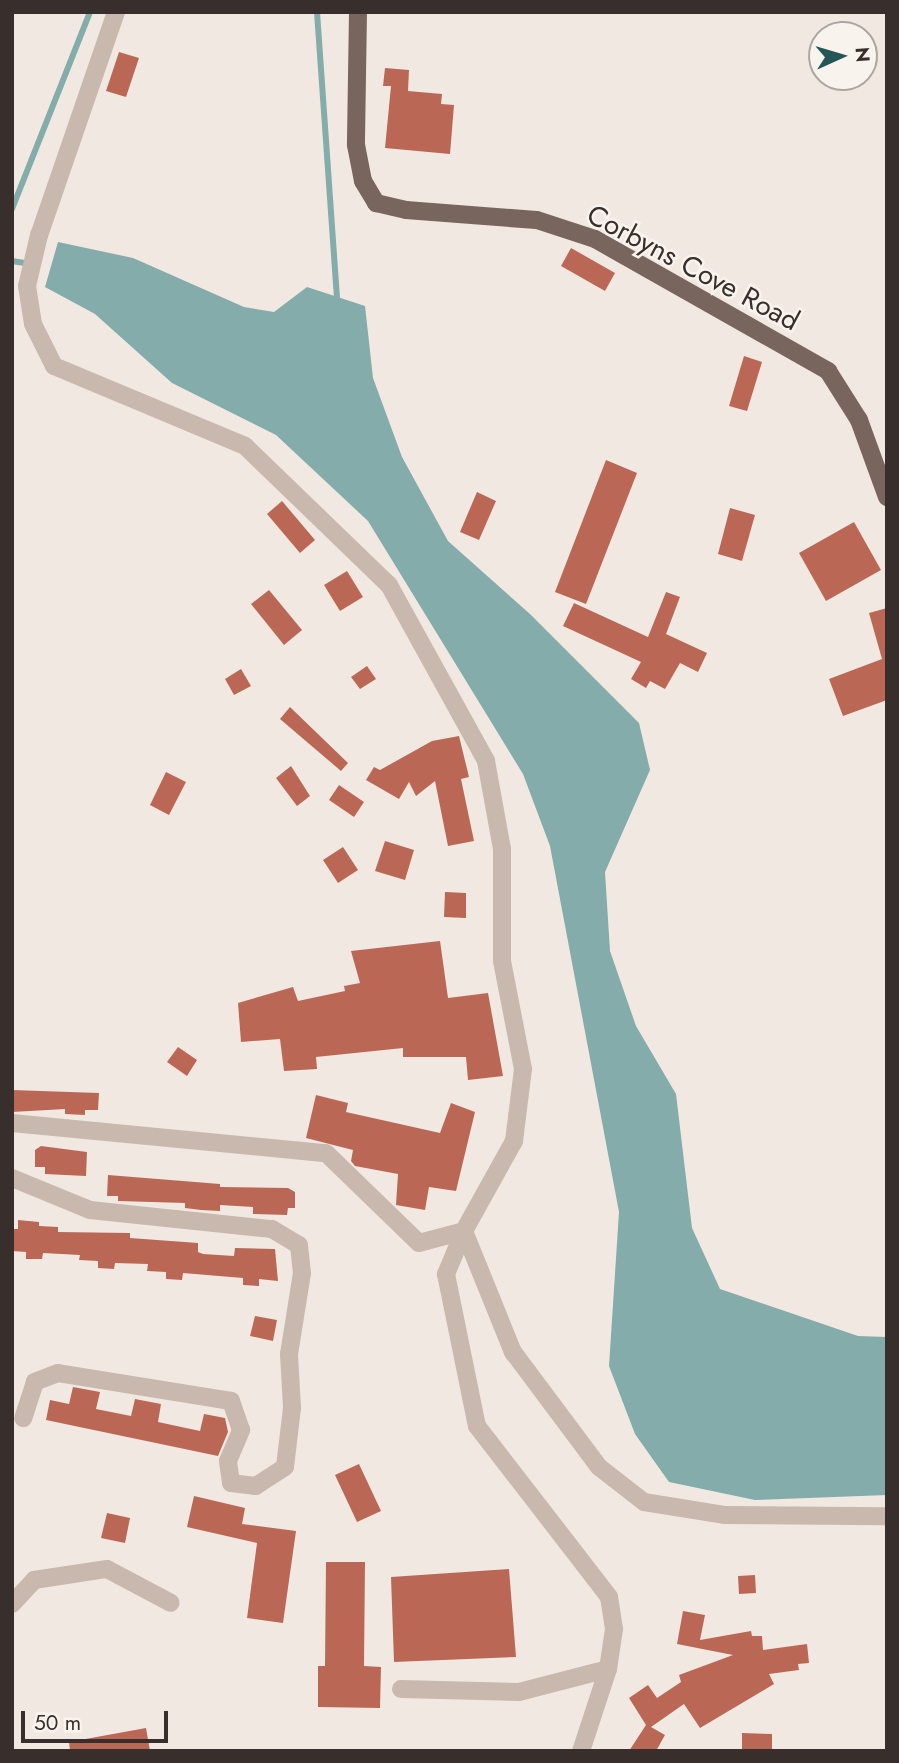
<!DOCTYPE html>
<html>
<head>
<meta charset="utf-8">
<style>
  body { margin:0 }
  #map { position:relative; width:899px; height:1763px; overflow:hidden; background:#f1e9e1; font-family:Jost,sans-serif }
  div>[style] { position:absolute }
  .water>* { inset:0; background:#83acab }
  .stream>* { height:6px; margin:-3px; padding:0 3px; transform-origin:3px; border-radius:3px; background:#83acab }
  .building>* { inset:0; background:#bb6756 }
  .minor>* { height:18px; margin:-9px; padding:0 9px; transform-origin:9px; border-radius:9px; background:#c9b8ae }
  .major>* { height:18px; margin:-9px; padding:0 9px; transform-origin:9px; border-radius:9px; background:#78655e }
  span { translate:-50% -50%; white-space:nowrap; text-align:center; line-height:1.15; -webkit-text-stroke:5px #f9f3ee; paint-order:stroke }
  .street-label { font-size:28px; color:#382f2c }
  .frame { position:absolute; inset:0; border:14px solid #382f2c; pointer-events:none }
  .north { position:absolute; left:808px; top:21px; width:70px; height:70px; box-sizing:border-box; background:#f9f3ee; border:2px solid #aca5a0; border-radius:50%; rotate:86deg; font-size:19px; font-weight:700; line-height:28px; text-align:center; color:#382f2c }
  .north::after { content:''; display:block; margin:auto; width:24px; height:32px; background:#255656; clip-path:polygon(50% 0,100% 100%,50% 72%,0 100%) }
  .scale { position:absolute; left:21px; top:1711px; width:147px; height:32px; box-sizing:border-box; border:4px solid #382f2c; border-top:0; padding-left:9px; font-size:21px; line-height:24px; white-space:nowrap; color:#382f2c; -webkit-text-stroke:5px #f9f3ee; paint-order:stroke }
</style>
</head>
<body>
<div id="map">
  <div class="water">
    <div style="clip-path:polygon(58px 242px,133px 258px,244px 307px,274px 312px,307px 287px,365px 306px,373px 378px,402px 457px,448px 541px,530px 614px,639px 723px,650px 770px,605px 872px,610px 951px,636px 1026px,676px 1094px,692px 1228px,720px 1289px,858px 1336px,887px 1337px,887px 1495px,755px 1500px,669px 1482px,635px 1434px,609px 1366px,619px 1212px,550px 846px,523px 774px,368px 521px,276px 435px,172px 383px,95px 314px,45px 287px)"></div>
  </div>
  <div class="stream">
    <div style="left:317px;top:12px;width:286px;rotate:86deg"></div>
    <div style="left:12px;top:209px;width:212px;rotate:-68.4deg"></div>
    <div style="left:12px;top:261px;width:13px;rotate:9deg"></div>
  </div>
  <div class="building">
    <div style="clip-path:polygon(119px 52px,139px 58px,126px 97px,106px 91px)"></div>
    <div style="clip-path:polygon(385px 68px,409px 70px,408px 91px,442px 94px,441px 104px,454px 105px,450px 154px,385px 148px,391px 86px,383px 86px)"></div>
    <div style="clip-path:polygon(571px 248px,615px 273px,605px 291px,561px 266px)"></div>
    <div style="clip-path:polygon(744px 356px,762px 362px,747px 411px,729px 406px)"></div>
    <div style="clip-path:polygon(606px 460px,637px 473px,586px 604px,555px 592px)"></div>
    <div style="clip-path:polygon(477px 492px,496px 501px,479px 540px,460px 532px)"></div>
    <div style="clip-path:polygon(282px 501px,315px 540px,300px 553px,267px 514px)"></div>
    <div style="clip-path:polygon(730px 508px,755px 515px,742px 561px,718px 554px)"></div>
    <div style="clip-path:polygon(854px 522px,881px 570px,826px 601px,799px 553px)"></div>
    <div style="clip-path:polygon(347px 571px,363px 597px,340px 611px,324px 585px)"></div>
    <div style="clip-path:polygon(269px 590px,302px 630px,284px 645px,251px 604px)"></div>
    <div style="clip-path:polygon(666px 592px,680px 597px,666px 634px,707px 653px,698px 672px,680px 663px,665px 689px,650px 681px,646px 688px,631px 679px,641px 662px,563px 626px,574px 603px,648px 637px)"></div>
    <div style="clip-path:polygon(887px 608px,887px 700px,843px 716px,829px 679px,882px 659px,869px 613px)"></div>
    <div style="clip-path:polygon(367px 666px,376px 679px,360px 689px,351px 677px)"></div>
    <div style="clip-path:polygon(241px 669px,251px 686px,234px 695px,225px 679px)"></div>
    <div style="clip-path:polygon(290px 707px,348px 763px,341px 771px,280px 719px)"></div>
    <div style="clip-path:polygon(459px 736px,469px 777px,461px 779px,474px 841px,448px 846px,435px 781px,416px 796px,409px 782px,399px 799px,366px 780px,374px 767px,380px 770px,432px 741px)"></div>
    <div style="clip-path:polygon(291px 766px,310px 796px,297px 806px,276px 778px)"></div>
    <div style="clip-path:polygon(166px 772px,186px 782px,169px 815px,150px 805px)"></div>
    <div style="clip-path:polygon(339px 785px,364px 802px,354px 817px,329px 800px)"></div>
    <div style="clip-path:polygon(385px 841px,414px 850px,405px 880px,375px 871px)"></div>
    <div style="clip-path:polygon(343px 847px,358px 870px,338px 883px,323px 860px)"></div>
    <div style="clip-path:polygon(445px 892px,466px 893px,466px 918px,444px 917px)"></div>
    <div style="clip-path:polygon(440px 941px,448px 998px,488px 993px,503px 1076px,468px 1080px,466px 1057px,403px 1057px,403px 1048px,316px 1057px,317px 1069px,284px 1071px,280px 1039px,241px 1042px,238px 1003px,293px 987px,298px 1001px,345px 991px,344px 986px,360px 983px,351px 951px)"></div>
    <div style="clip-path:polygon(178px 1047px,197px 1060px,187px 1076px,167px 1062px)"></div>
    <div style="clip-path:polygon(12px 1090px,99px 1093px,98px 1110px,85px 1110px,85px 1115px,65px 1114px,65px 1109px,12px 1112px)"></div>
    <div style="clip-path:polygon(316px 1095px,348px 1103px,346px 1112px,440px 1133px,451px 1103px,475px 1112px,456px 1191px,429px 1187px,425px 1210px,396px 1205px,398px 1174px,355px 1166px,351px 1161px,353px 1150px,306px 1138px)"></div>
    <div style="clip-path:polygon(41px 1146px,87px 1152px,86px 1176px,45px 1174px,45px 1167px,35px 1167px,35px 1150px)"></div>
    <div style="clip-path:polygon(108px 1175px,220px 1184px,220px 1187px,288px 1188px,295px 1192px,295px 1208px,288px 1208px,287px 1215px,253px 1214px,253px 1207px,220px 1205px,220px 1211px,201px 1210px,185px 1208px,185px 1203px,118px 1201px,118px 1196px,107px 1196px)"></div>
    <div style="clip-path:polygon(18px 1220px,39px 1222px,39px 1226px,58px 1227px,58px 1232px,130px 1233px,130px 1238px,198px 1243px,198px 1252px,203px 1254px,234px 1256px,235px 1248px,275px 1249px,278px 1281px,259px 1279px,259px 1286px,243px 1285px,243px 1278px,183px 1273px,182px 1280px,166px 1279px,166px 1272px,147px 1271px,148px 1264px,115px 1263px,114px 1269px,98px 1268px,98px 1261px,79px 1260px,80px 1255px,43px 1253px,42px 1259px,26px 1259px,26px 1252px,12px 1251px,12px 1229px,18px 1229px)"></div>
    <div style="clip-path:polygon(255px 1316px,277px 1320px,273px 1341px,250px 1336px)"></div>
    <div style="clip-path:polygon(73px 1387px,100px 1392px,96px 1409px,131px 1416px,135px 1399px,161px 1404px,158px 1422px,200px 1431px,204px 1414px,225px 1418px,228px 1432px,218px 1456px,46px 1420px,50px 1400px,69px 1404px)"></div>
    <div style="clip-path:polygon(359px 1464px,381px 1511px,357px 1522px,335px 1475px)"></div>
    <div style="clip-path:polygon(194px 1496px,245px 1508px,242px 1524px,296px 1531px,283px 1623px,247px 1618px,257px 1543px,187px 1527px)"></div>
    <div style="clip-path:polygon(107px 1513px,130px 1518px,125px 1543px,101px 1538px)"></div>
    <div style="clip-path:polygon(326px 1562px,365px 1562px,364px 1666px,381px 1667px,380px 1708px,318px 1707px,318px 1666px,325px 1666px)"></div>
    <div style="clip-path:polygon(509px 1569px,516px 1657px,394px 1662px,391px 1577px)"></div>
    <div style="clip-path:polygon(755px 1575px,756px 1593px,739px 1594px,738px 1576px)"></div>
    <div style="clip-path:polygon(683px 1611px,705px 1615px,700px 1640px,751px 1631px,752px 1636px,762px 1636px,763px 1650px,807px 1644px,809px 1663px,798px 1664px,799px 1670px,769px 1674px,774px 1684px,700px 1728px,684px 1704px,651px 1727px,665px 1735px,656px 1751px,629px 1751px,646px 1725px,629px 1698px,648px 1685px,657px 1698px,681px 1682px,679px 1675px,733px 1655px,677px 1644px)"></div>
    <div style="clip-path:polygon(146px 1728px,150px 1751px,70px 1751px,69px 1742px)"></div>
    <div style="clip-path:polygon(742px 1733px,772px 1734px,772px 1751px,742px 1751px)"></div>
  </div>
  <div class="minor">
    <div style="left:116px;top:12px;width:236px;rotate:109deg"></div>
    <div style="left:39px;top:235px;width:52px;rotate:103.2deg"></div>
    <div style="left:27px;top:286px;width:38px;rotate:81deg"></div>
    <div style="left:33px;top:324px;width:47px;rotate:63.4deg"></div>
    <div style="left:54px;top:366px;width:207px;rotate:22.7deg"></div>
    <div style="left:245px;top:446px;width:200px;rotate:44deg"></div>
    <div style="left:389px;top:585px;width:201px;rotate:61.1deg"></div>
    <div style="left:486px;top:761px;width:89px;rotate:79.7deg"></div>
    <div style="left:502px;top:849px;width:112px;rotate:90deg"></div>
    <div style="left:502px;top:961px;width:110px;rotate:79deg"></div>
    <div style="left:523px;top:1069px;width:73px;rotate:97.1deg"></div>
    <div style="left:514px;top:1141px;width:103px;rotate:119.1deg"></div>
    <div style="left:464px;top:1231px;width:131px;rotate:68deg"></div>
    <div style="left:513px;top:1352px;width:144px;rotate:53.2deg"></div>
    <div style="left:599px;top:1467px;width:57px;rotate:37.9deg"></div>
    <div style="left:644px;top:1502px;width:81px;rotate:9.2deg"></div>
    <div style="left:724px;top:1515px;width:163px;rotate:0.4deg"></div>
    <div style="left:12px;top:1123px;width:315px;rotate:5.5deg"></div>
    <div style="left:326px;top:1153px;width:129px;rotate:44.1deg"></div>
    <div style="left:419px;top:1243px;width:47px;rotate:-14.9deg"></div>
    <div style="left:464px;top:1231px;width:47px;rotate:112.7deg"></div>
    <div style="left:446px;top:1274px;width:155px;rotate:78.5deg"></div>
    <div style="left:477px;top:1426px;width:216px;rotate:52.3deg"></div>
    <div style="left:609px;top:1597px;width:32px;rotate:81deg"></div>
    <div style="left:614px;top:1629px;width:40px;rotate:98.5deg"></div>
    <div style="left:608px;top:1669px;width:86px;rotate:108.2deg"></div>
    <div style="left:12px;top:1178px;width:84px;rotate:22.3deg"></div>
    <div style="left:90px;top:1210px;width:183px;rotate:6deg"></div>
    <div style="left:272px;top:1229px;width:31px;rotate:31deg"></div>
    <div style="left:299px;top:1245px;width:28px;rotate:84deg"></div>
    <div style="left:302px;top:1273px;width:82px;rotate:99.1deg"></div>
    <div style="left:289px;top:1354px;width:54px;rotate:86.8deg"></div>
    <div style="left:292px;top:1408px;width:59px;rotate:96.8deg"></div>
    <div style="left:285px;top:1467px;width:35px;rotate:147deg"></div>
    <div style="left:256px;top:1486px;width:25px;rotate:-173deg"></div>
    <div style="left:231px;top:1483px;width:22px;rotate:-98deg"></div>
    <div style="left:228px;top:1461px;width:34px;rotate:-67deg"></div>
    <div style="left:241px;top:1430px;width:31px;rotate:-109deg"></div>
    <div style="left:231px;top:1401px;width:175px;rotate:-170.8deg"></div>
    <div style="left:58px;top:1373px;width:25px;rotate:159deg"></div>
    <div style="left:35px;top:1382px;width:38px;rotate:108deg"></div>
    <div style="left:12px;top:1604px;width:33px;rotate:-47deg"></div>
    <div style="left:34px;top:1580px;width:74px;rotate:-8.6deg"></div>
    <div style="left:107px;top:1569px;width:72px;rotate:28deg"></div>
    <div style="left:401px;top:1689px;width:118px;rotate:1.5deg"></div>
    <div style="left:519px;top:1692px;width:92px;rotate:-14.5deg"></div>
  </div>
  <div class="major">
    <div style="left:358px;top:12px;width:133px;rotate:90.9deg"></div>
    <div style="left:356px;top:145px;width:37px;rotate:79deg"></div>
    <div style="left:363px;top:181px;width:26px;rotate:59deg"></div>
    <div style="left:376px;top:203px;width:31px;rotate:13deg"></div>
    <div style="left:406px;top:210px;width:131px;rotate:4.4deg"></div>
    <div style="left:537px;top:220px;width:61px;rotate:18.1deg"></div>
    <div style="left:595px;top:239px;width:268px;rotate:29.5deg"></div>
    <div style="left:828px;top:371px;width:58px;rotate:57.7deg"></div>
    <div style="left:859px;top:420px;width:82px;rotate:70deg"></div>
  </div>
  <div class="street-label">
    <span style="left:693px;top:268px;rotate:28deg">Corbyns Cove Road</span>
  </div>
  <div class="frame"></div>
  <div class="north">N</div>
  <div class="scale">50 m</div>
</div>
</body>
</html>
